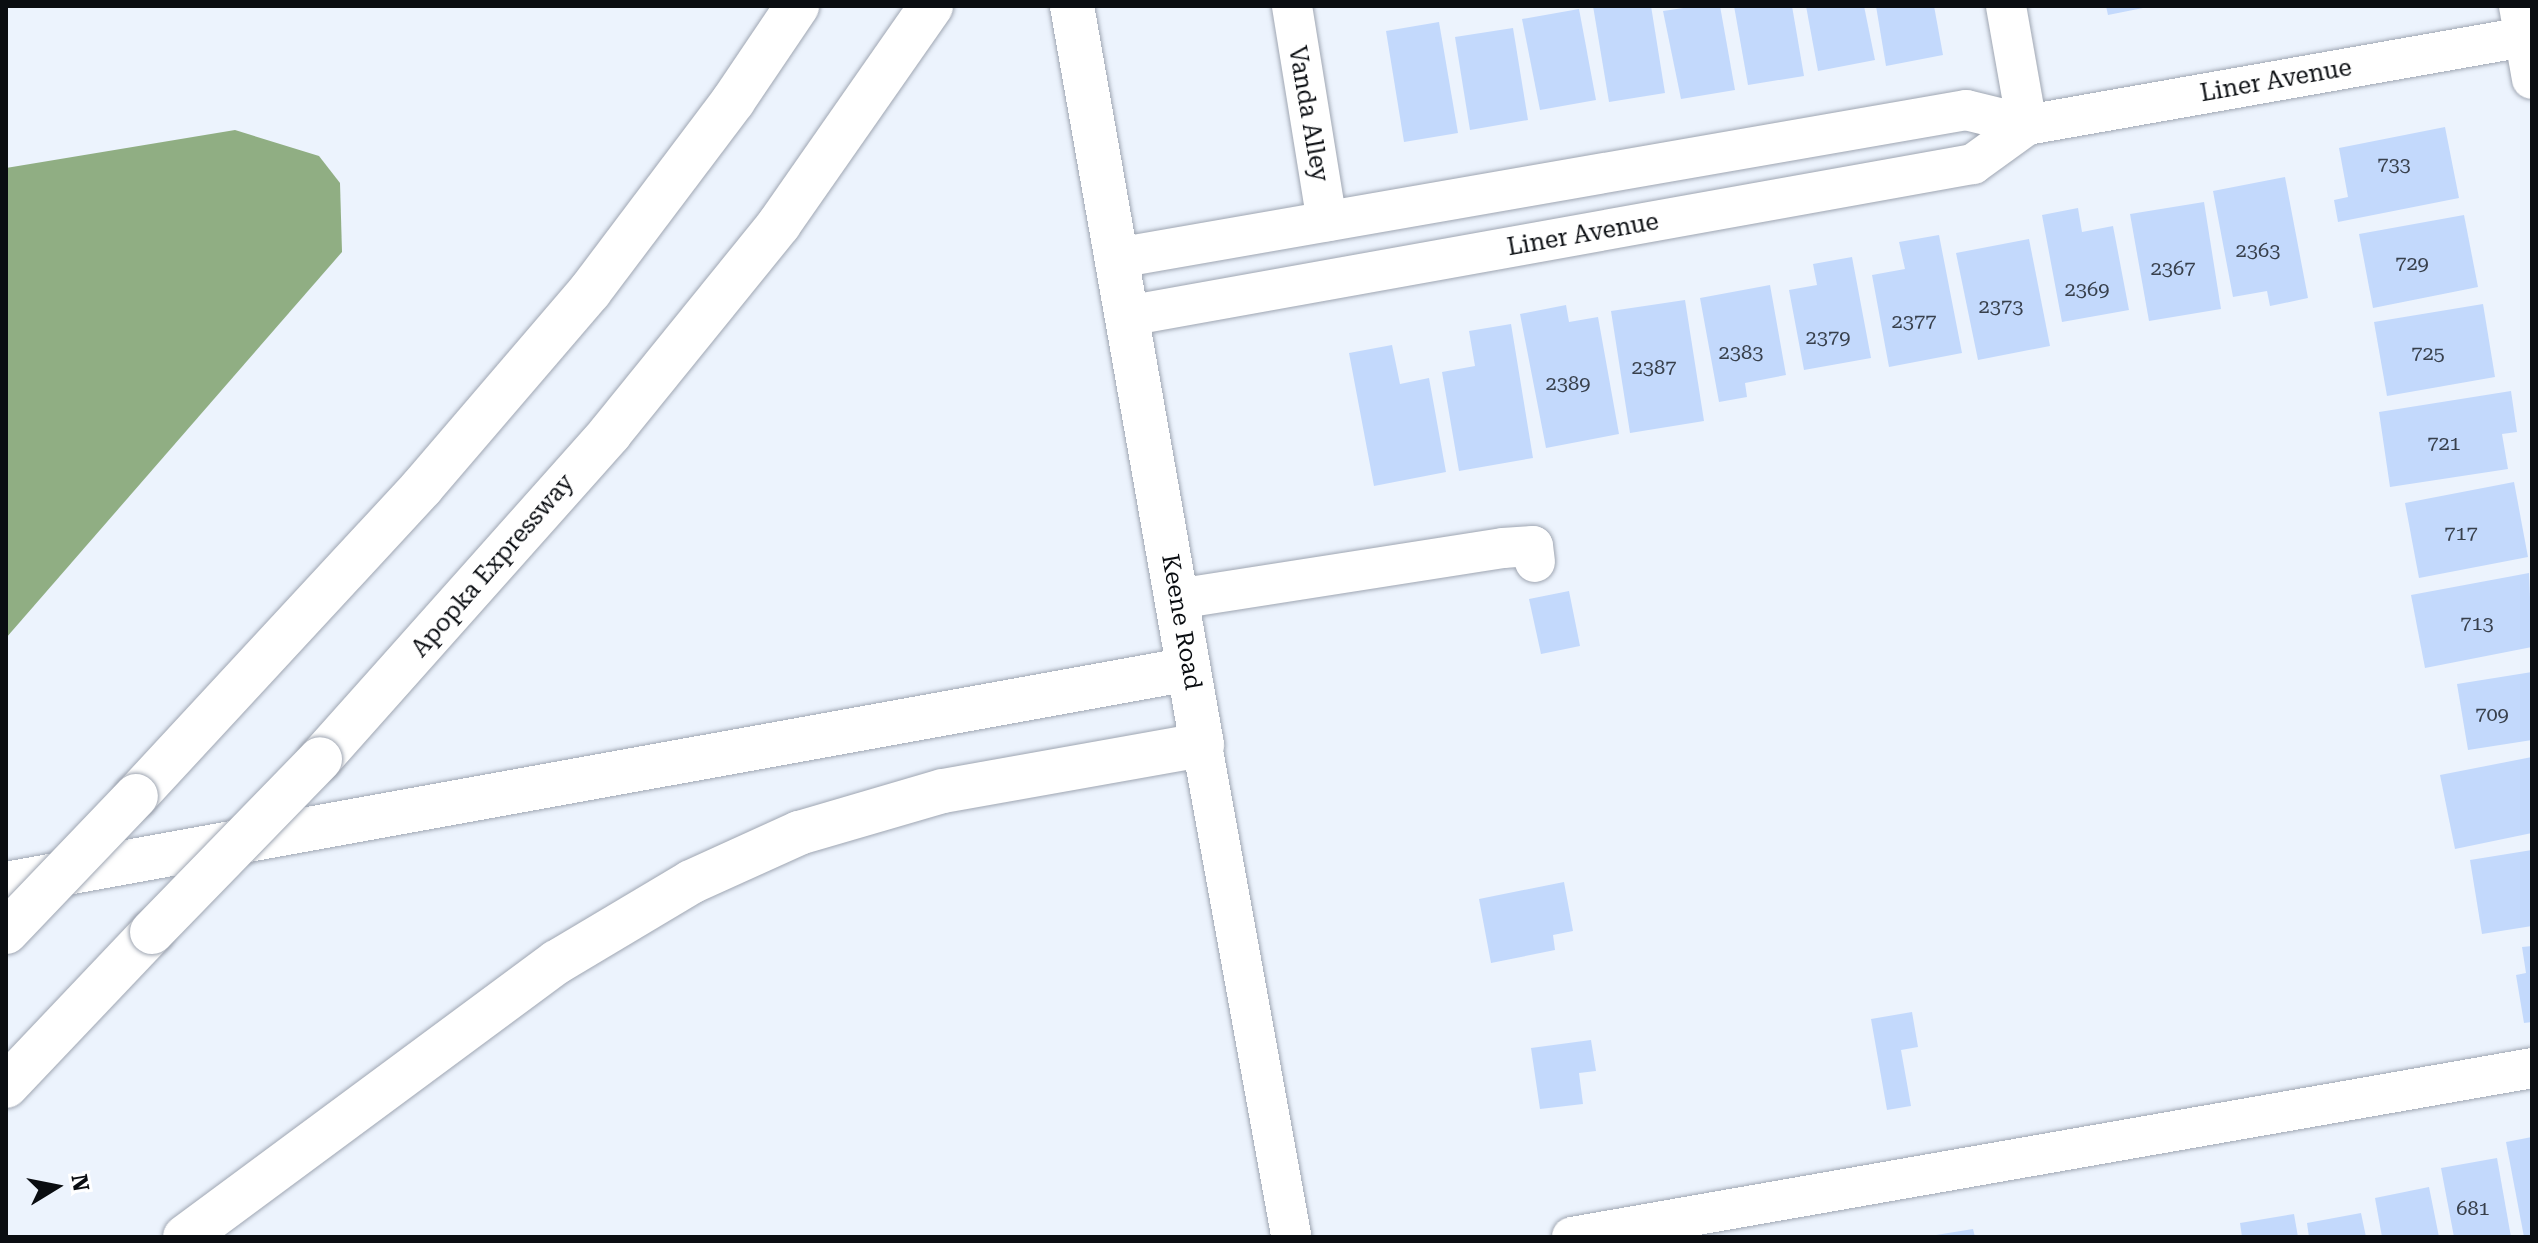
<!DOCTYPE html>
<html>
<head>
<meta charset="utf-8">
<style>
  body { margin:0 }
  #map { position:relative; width:2538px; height:1243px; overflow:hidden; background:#ecf3fd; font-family:"Roboto Serif",serif }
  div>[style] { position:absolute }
  .water>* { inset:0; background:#90ae83 }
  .building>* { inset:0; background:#c3d9fc }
  .roads { filter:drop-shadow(0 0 2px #9fa6b2) drop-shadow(0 0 2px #9fa6b2) }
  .minor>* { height:40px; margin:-20px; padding:0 20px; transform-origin:20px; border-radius:20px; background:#fff }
  .major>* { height:44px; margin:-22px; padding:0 22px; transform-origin:22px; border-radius:22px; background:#fff }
  .highway>* { height:44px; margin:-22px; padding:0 22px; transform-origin:22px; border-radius:22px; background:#fff }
  .bridges { filter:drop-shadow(0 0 2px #9fa6b2) drop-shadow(0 0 2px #9fa6b2) }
  .highway-bridge>* { height:44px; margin:-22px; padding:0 22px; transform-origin:22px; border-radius:22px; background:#fff }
  span { translate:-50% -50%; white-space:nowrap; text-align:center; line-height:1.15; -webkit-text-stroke:7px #fff; paint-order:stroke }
  .number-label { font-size:20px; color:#38404c }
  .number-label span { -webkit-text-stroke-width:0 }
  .street-label { font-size:24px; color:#0a0d11 }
  .frame { position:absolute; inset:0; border:8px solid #0a0d11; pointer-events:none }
  .north { position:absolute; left:16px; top:1147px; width:80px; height:80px; -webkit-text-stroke:6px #fff; paint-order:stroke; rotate:80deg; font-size:22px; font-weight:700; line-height:32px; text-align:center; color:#0a0d11 }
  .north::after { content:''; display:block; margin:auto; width:28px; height:36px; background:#0a0d11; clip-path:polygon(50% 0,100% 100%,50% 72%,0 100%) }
</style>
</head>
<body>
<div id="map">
  <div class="water">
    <div style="clip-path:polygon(235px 130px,319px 156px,340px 183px,342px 252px,6px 638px,6px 168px)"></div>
  </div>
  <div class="building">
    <div style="clip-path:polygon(1593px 6px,1651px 6px,1665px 93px,1609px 102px)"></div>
    <div style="clip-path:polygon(1697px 6px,1720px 6px,1735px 90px,1681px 99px,1663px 11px)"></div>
    <div style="clip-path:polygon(1734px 6px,1792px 6px,1804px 76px,1748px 85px)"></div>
    <div style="clip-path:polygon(1806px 6px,1864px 6px,1875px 60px,1818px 71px)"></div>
    <div style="clip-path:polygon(1876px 6px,1934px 6px,1943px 55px,1886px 66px)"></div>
    <div style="clip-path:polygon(2106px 6px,2148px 6px,2148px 7px,2108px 15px)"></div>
    <div style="clip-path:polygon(1579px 9px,1596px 100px,1540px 110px,1522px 19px)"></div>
    <div style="clip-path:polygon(1439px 22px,1458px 133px,1404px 142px,1386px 31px)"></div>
    <div style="clip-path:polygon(1513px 28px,1528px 120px,1470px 130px,1455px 37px)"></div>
    <div style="clip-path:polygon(2445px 127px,2459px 198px,2338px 222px,2334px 200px,2348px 197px,2339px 148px)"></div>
    <div style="clip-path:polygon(2285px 177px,2308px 298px,2270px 306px,2267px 291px,2233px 297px,2213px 191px)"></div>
    <div style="clip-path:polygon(2204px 202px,2221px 309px,2149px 321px,2130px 214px)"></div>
    <div style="clip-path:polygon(2078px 208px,2082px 232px,2113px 226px,2129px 310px,2062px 322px,2042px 215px)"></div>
    <div style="clip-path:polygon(2464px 215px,2478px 287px,2373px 308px,2359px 234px)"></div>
    <div style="clip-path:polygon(1939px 235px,1962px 353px,1889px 367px,1872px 275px,1905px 269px,1899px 242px)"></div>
    <div style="clip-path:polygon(2029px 239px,2050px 346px,1978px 360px,1956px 253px)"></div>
    <div style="clip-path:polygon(1852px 257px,1871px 358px,1804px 370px,1789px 290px,1817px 285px,1813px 264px)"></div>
    <div style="clip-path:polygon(1770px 285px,1786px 375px,1745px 383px,1747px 397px,1719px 402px,1700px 298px)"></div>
    <div style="clip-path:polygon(1685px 300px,1704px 421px,1630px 433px,1611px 311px)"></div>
    <div style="clip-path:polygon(2483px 304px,2495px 377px,2387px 396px,2374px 322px)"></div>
    <div style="clip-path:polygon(1566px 305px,1569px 322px,1598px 317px,1619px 434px,1546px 448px,1520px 314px)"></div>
    <div style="clip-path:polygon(1511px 324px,1533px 458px,1459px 471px,1442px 372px,1475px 366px,1469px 331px)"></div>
    <div style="clip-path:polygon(1392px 345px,1400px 384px,1429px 378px,1446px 472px,1374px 486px,1349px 353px)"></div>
    <div style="clip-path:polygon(2511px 391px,2517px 432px,2502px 434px,2508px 469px,2390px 487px,2379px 412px)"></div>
    <div style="clip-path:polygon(2514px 482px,2528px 557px,2419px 578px,2405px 503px)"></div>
    <div style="clip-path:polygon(2529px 573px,2532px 647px,2425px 668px,2411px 595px)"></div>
    <div style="clip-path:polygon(1569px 591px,1580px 646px,1541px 654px,1529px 599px)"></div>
    <div style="clip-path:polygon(2532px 672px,2532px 740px,2468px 750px,2457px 684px)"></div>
    <div style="clip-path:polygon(2532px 757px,2532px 833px,2455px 849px,2440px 775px)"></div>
    <div style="clip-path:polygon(2532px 850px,2532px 926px,2482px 934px,2470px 860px)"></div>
    <div style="clip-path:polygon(1564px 882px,1573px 931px,1553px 935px,1555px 950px,1491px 963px,1479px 899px)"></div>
    <div style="clip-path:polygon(2532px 946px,2532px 1022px,2524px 1023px,2516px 975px,2526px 973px,2522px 947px)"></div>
    <div style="clip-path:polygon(1912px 1012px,1918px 1047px,1901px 1050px,1911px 1106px,1887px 1110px,1871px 1019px)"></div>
    <div style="clip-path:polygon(1591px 1040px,1596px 1071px,1579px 1073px,1583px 1104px,1540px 1109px,1531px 1048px)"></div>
    <div style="clip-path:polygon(2532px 1137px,2532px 1237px,2524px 1237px,2506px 1142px)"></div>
    <div style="clip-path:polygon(2497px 1158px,2511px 1237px,2454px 1237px,2441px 1168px)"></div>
    <div style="clip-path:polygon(2429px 1187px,2439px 1237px,2382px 1237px,2375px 1198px)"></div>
    <div style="clip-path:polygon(2361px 1213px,2366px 1237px,2309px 1237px,2307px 1223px)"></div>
    <div style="clip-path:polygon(2294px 1214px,2298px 1237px,2242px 1237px,2240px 1223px)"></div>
    <div style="clip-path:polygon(1973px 1229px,1975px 1237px,1936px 1237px,1936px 1235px)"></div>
  </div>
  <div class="roads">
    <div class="minor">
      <div style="left:1292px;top:6px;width:218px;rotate:80.8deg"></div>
      <div style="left:2006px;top:6px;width:121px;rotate:80deg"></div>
      <div style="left:2519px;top:6px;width:74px;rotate:79.9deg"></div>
      <div style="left:1117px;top:258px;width:862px;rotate:-9.89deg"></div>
      <div style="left:1966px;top:110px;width:63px;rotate:13.8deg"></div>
      <div style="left:2027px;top:125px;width:505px;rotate:-10.04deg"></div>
      <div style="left:1127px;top:316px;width:860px;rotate:-10.19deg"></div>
      <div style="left:1973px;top:164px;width:67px;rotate:-35.8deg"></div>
      <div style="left:1177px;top:599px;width:330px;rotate:-8.9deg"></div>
      <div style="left:1503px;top:548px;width:30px;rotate:-4deg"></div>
      <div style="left:1533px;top:546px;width:16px;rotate:83deg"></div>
      <div style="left:1202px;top:745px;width:500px;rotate:79.7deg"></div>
      <div style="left:1572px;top:1237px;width:975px;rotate:-9.98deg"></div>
    </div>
    <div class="major">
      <div style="left:1072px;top:6px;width:750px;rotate:80.02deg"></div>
    </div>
    <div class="highway">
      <div style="left:320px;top:759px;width:436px;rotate:-48.3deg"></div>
      <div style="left:610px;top:433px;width:269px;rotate:-51deg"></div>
      <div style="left:779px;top:224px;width:266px;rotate:-55.1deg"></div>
      <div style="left:136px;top:796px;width:421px;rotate:-47.2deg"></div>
      <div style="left:422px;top:487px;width:258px;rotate:-49.4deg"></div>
      <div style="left:590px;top:291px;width:238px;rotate:-53deg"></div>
      <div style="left:733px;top:101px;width:115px;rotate:-56deg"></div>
      <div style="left:6px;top:884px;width:1202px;rotate:-10.3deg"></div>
      <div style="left:6px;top:1086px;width:212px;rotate:-46.5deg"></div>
      <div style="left:185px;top:1237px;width:463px;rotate:-36.5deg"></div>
      <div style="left:557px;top:962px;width:156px;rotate:-30.8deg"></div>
      <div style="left:691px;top:882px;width:119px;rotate:-24.4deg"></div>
      <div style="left:799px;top:833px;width:150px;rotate:-16.3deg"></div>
      <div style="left:943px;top:791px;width:263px;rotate:-10.1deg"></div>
    </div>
  </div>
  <div class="bridges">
    <div class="highway-bridge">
      <div style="left:6px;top:932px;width:188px;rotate:-46.3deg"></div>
      <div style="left:152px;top:932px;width:241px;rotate:-45.8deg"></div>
    </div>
  </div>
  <div class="number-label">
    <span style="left:2394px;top:164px">733</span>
    <span style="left:2258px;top:250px">2363</span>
    <span style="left:2412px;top:263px">729</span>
    <span style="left:2173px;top:268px">2367</span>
    <span style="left:2087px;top:289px">2369</span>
    <span style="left:2001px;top:306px">2373</span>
    <span style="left:1914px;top:321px">2377</span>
    <span style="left:1828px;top:337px">2379</span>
    <span style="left:1741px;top:352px">2383</span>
    <span style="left:2428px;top:353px">725</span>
    <span style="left:1654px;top:367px">2387</span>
    <span style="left:1568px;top:383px">2389</span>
    <span style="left:2444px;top:443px">721</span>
    <span style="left:2461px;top:533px">717</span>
    <span style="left:2477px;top:623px">713</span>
    <span style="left:2492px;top:714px">709</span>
    <span style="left:2473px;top:1208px">681</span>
  </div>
  <div class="street-label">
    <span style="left:2276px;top:81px;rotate:-10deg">Liner Avenue</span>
    <span style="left:1308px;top:114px;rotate:80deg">Vanda Alley</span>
    <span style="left:1583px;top:235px;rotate:-10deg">Liner Avenue</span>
    <span style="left:493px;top:566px;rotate:-49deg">Apopka Expressway</span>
    <span style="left:1181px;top:622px;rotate:80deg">Keene Road</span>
  </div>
  <div class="frame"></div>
  <div class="north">N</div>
</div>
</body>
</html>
